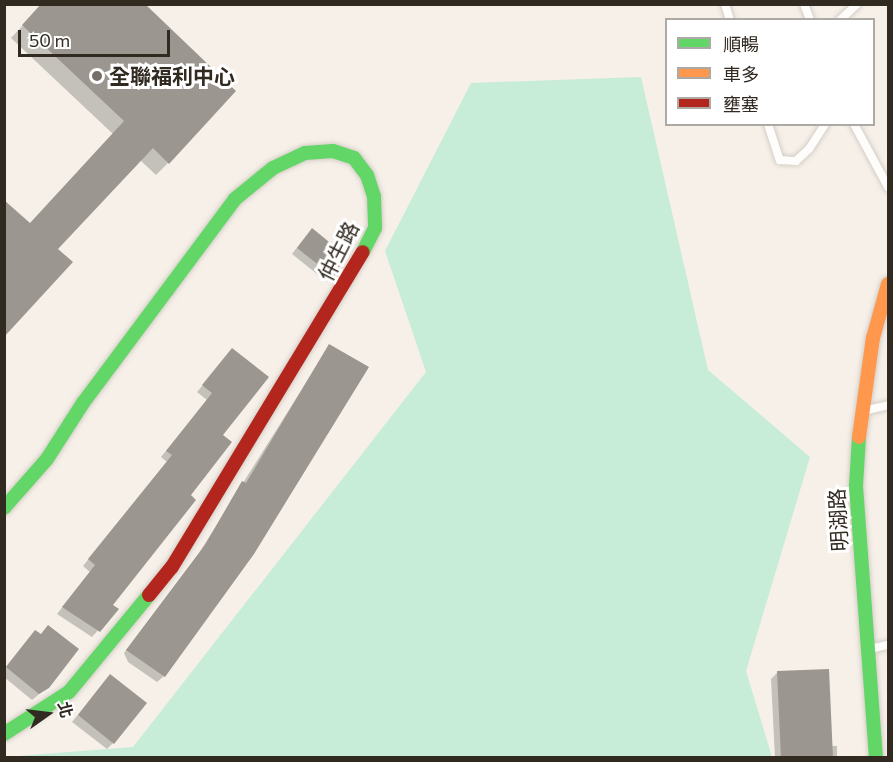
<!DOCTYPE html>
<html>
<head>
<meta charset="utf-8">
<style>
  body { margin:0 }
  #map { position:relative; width:893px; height:762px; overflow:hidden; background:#f6f0e9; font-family:Commissioner,"Noto Sans TC",sans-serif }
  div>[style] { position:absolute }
  .green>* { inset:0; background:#c7ecd7 }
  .shadow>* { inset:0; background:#0003 }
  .building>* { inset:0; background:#9b968f }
  .roads { filter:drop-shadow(0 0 2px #d4cec6) drop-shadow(0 0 2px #d4cec6) }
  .lane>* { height:8px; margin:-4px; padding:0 4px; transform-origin:4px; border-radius:4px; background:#fefdfc }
  .fast>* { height:14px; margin:-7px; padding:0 7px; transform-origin:7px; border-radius:7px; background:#63d668 }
  .slow>* { height:14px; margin:-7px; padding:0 7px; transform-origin:7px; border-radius:7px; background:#ff974d }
  .jam>* { height:14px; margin:-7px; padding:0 7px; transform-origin:7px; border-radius:7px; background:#b3261e }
  .dots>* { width:16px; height:16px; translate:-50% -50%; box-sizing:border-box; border:3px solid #fff; border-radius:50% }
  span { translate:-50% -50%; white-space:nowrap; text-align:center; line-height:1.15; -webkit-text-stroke:6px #fff; paint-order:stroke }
  .poi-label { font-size:21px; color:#312a21; font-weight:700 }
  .left { translate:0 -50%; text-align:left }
  .street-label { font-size:21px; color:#312a21 }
  .frame { position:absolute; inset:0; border:6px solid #312a21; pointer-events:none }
  .legend { position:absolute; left:665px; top:18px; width:210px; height:108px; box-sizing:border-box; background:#fff; border:2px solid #adaaa6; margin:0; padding:8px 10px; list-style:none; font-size:18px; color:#312a21 }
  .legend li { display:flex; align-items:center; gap:12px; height:30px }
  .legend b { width:30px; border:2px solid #adaaa6 }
  .north { position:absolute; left:18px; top:684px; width:60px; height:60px; -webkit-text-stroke:4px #fff; paint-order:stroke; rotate:76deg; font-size:16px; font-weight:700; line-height:24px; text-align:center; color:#312a21 }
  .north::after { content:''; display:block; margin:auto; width:21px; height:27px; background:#312a21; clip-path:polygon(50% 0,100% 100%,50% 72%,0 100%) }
  .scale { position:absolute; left:18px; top:30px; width:152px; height:27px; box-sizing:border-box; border:3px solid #312a21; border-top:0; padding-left:8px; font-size:18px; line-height:21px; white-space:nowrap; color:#312a21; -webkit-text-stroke:4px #fff; paint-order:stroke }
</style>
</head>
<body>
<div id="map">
  <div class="green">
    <div style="clip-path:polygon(641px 77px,708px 370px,810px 457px,746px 671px,772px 757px,5px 757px,133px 747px,426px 372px,385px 251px,471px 83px)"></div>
  </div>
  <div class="shadow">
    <div style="clip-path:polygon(43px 4px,168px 163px,156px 175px,140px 160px,56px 249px,29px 225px,113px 134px,11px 38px)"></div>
    <div style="clip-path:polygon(306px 236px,333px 276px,327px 282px,292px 254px)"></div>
    <div style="clip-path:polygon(329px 346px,164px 676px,157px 682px,128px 662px,124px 653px,199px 553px)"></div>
    <div style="clip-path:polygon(232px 350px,189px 496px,111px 605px,117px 609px,92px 637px,57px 614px,90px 572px,83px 566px,167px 462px,161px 457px,207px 400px,197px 392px)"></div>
    <div style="clip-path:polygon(40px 636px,48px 687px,32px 700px,4px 677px,4px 669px,29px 638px)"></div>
    <div style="clip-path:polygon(777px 673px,831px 746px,837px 746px,837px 758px,775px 758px,771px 679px)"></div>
    <div style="clip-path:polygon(104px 682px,113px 743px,107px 749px,72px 722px)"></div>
  </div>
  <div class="building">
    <div style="clip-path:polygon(41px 4px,145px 4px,236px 91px,169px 164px,153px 148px,58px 249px,73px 262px,4px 337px,4px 200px,30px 223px,124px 121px,22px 25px)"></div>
    <div style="clip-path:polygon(312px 228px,345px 255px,334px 277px,297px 248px)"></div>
    <div style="clip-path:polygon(329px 344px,369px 367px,254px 554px,165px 677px,126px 650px,205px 545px,242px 481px,246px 483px)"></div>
    <div style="clip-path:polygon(232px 348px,269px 377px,223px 435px,232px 442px,191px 495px,196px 500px,113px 605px,119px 609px,100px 632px,62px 607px,95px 565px,88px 559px,172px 455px,166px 451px,212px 393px,202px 385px)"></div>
    <div style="clip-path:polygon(48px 625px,79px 649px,49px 688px,39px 694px,6px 667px,35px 630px,41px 634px)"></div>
    <div style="clip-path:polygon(829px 669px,833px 758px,781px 758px,777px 671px)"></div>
    <div style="clip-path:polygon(110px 674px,147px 703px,114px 744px,78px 715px)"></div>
  </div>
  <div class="roads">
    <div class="lane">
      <div style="left:725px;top:4px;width:17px;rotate:73deg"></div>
      <div style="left:804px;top:4px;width:17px;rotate:69deg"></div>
      <div style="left:840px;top:20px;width:23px;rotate:-43deg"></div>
      <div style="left:768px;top:124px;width:38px;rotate:72deg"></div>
      <div style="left:780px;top:160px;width:16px;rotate:4deg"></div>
      <div style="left:796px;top:161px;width:18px;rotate:-43deg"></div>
      <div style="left:809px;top:149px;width:30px;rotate:-57deg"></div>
      <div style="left:854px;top:124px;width:72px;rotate:61.6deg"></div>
      <div style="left:863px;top:411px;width:26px;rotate:-13deg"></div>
      <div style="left:870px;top:649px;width:18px;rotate:-13deg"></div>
    </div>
    <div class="fast">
      <div style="left:859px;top:437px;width:49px;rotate:93.5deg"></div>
      <div style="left:856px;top:486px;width:273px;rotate:85.8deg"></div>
      <div style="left:4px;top:508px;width:65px;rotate:-48.7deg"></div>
      <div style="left:47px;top:459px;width:67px;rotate:-57.3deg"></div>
      <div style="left:83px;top:403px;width:254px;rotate:-53.3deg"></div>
      <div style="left:235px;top:199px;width:49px;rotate:-39.2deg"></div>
      <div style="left:273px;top:168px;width:35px;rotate:-25deg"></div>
      <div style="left:305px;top:153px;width:28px;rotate:-4deg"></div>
      <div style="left:333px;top:151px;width:22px;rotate:18deg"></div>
      <div style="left:354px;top:158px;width:21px;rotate:53deg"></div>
      <div style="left:367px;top:175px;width:22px;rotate:72deg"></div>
      <div style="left:374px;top:196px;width:32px;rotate:88deg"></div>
      <div style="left:375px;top:228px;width:27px;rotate:117deg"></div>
      <div style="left:4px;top:734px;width:77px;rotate:-32.9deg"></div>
      <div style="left:69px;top:692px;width:126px;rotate:-50.5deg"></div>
    </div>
    <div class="slow">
      <div style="left:859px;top:437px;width:100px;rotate:-82deg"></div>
      <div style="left:873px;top:338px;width:56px;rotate:-74.5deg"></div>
    </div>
    <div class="jam">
      <div style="left:149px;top:595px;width:36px;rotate:-51deg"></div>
      <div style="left:172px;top:567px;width:368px;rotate:-58.8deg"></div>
    </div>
  </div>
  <div class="dots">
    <div style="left:97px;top:76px;background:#766f67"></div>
  </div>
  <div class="poi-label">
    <span class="left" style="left:109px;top:76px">全聯福利中心</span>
  </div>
  <div class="street-label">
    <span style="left:338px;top:251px;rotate:-63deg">仲生路</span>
    <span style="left:838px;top:520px;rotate:-93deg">明湖路</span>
  </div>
  <div class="frame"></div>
  <ul class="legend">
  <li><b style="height:8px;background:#63d668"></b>順暢</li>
  <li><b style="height:8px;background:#ff974d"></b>車多</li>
  <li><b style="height:8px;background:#b3261e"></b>壅塞</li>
  </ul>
  <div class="north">北</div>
  <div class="scale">50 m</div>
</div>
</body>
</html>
